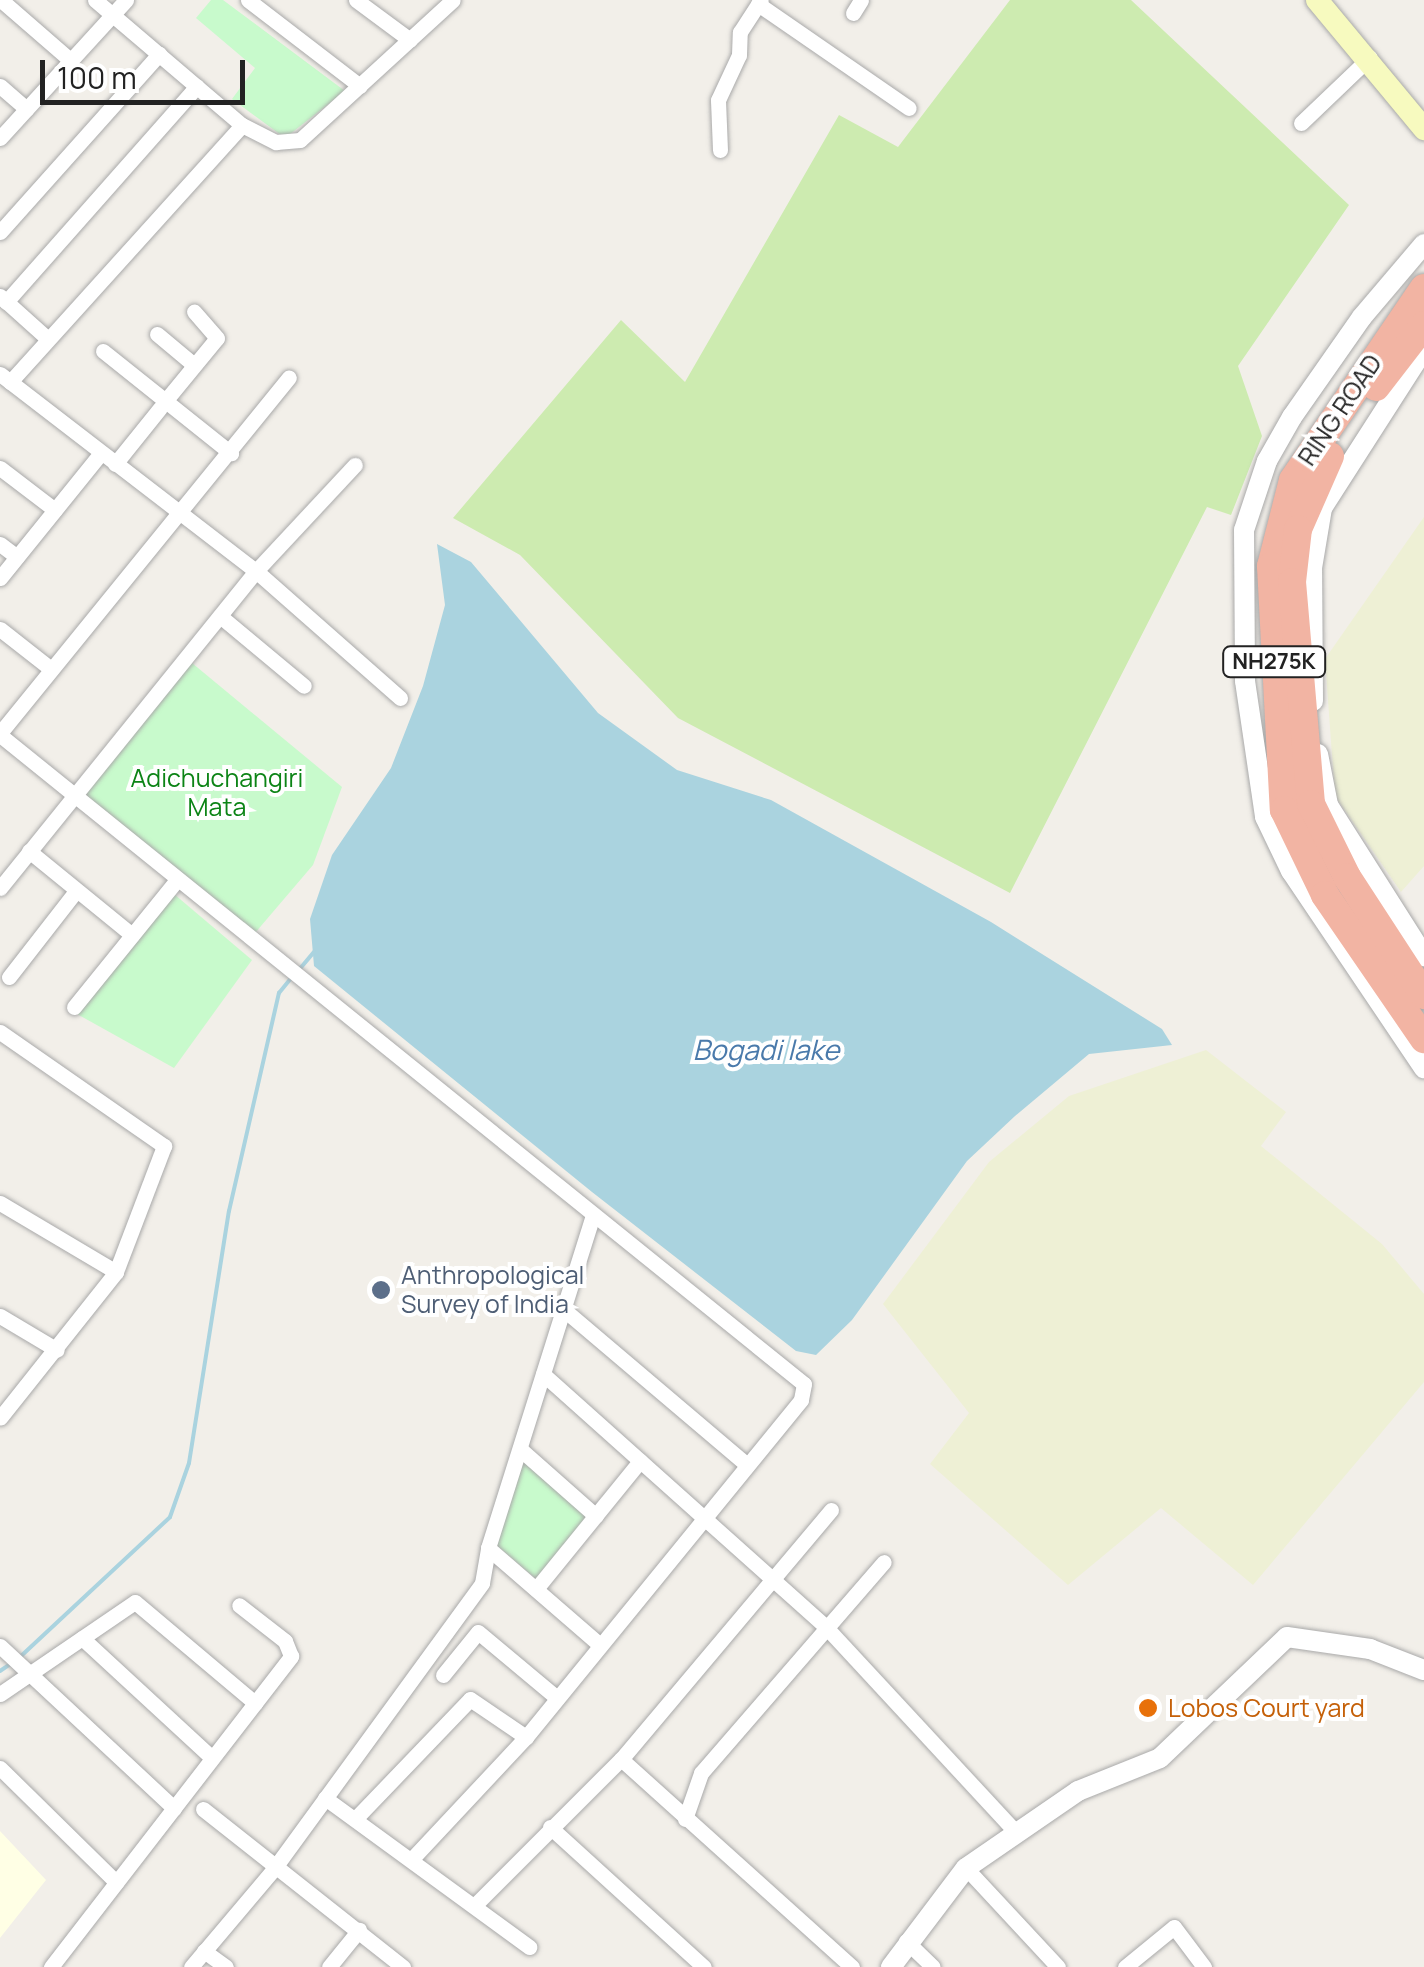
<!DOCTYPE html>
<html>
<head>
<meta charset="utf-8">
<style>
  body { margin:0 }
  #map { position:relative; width:1424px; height:1967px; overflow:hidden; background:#f2efe9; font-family:Manrope,sans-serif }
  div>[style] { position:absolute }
  .education>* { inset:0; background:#ffffe5 }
  .farmland>* { inset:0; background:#eef0d5 }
  .grass>* { inset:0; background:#cdebb0 }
  .park>* { inset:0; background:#c8facc }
  .water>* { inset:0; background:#aad3df }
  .stream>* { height:4px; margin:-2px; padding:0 2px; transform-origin:2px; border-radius:2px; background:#aad3df }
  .roads { filter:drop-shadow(0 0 2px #a9a9a9) drop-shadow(0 0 2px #a9a9a9) }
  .minor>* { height:15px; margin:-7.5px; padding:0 7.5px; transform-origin:7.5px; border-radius:7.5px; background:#fff }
  .tertiary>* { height:20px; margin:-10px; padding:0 10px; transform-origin:10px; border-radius:10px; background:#fff }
  .secondary>* { height:22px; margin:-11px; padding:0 11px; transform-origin:11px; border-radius:11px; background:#f7fabf }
  .trunk>* { height:28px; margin:-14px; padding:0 14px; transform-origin:14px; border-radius:14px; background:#f2b4a3 }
  .dots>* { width:28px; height:28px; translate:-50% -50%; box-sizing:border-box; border:5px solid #fff; border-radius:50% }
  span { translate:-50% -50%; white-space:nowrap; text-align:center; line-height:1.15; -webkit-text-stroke:8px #fff; paint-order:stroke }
  .shield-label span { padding:2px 8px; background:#fff; border:2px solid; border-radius:8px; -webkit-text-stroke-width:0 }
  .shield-label { font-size:22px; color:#222; font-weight:700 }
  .street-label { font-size:25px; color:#222 }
  .park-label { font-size:25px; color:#0c8416 }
  .service-label { font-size:25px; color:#4e5e75 }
  .left { translate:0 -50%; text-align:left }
  .food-label { font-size:25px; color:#c56008 }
  .water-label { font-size:28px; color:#4a7aab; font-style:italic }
  .scale { position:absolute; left:40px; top:60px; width:205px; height:45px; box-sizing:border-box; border:5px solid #222; border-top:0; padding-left:12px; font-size:30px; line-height:35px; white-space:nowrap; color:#222; -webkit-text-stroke:8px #fff; paint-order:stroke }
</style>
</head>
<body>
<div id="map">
  <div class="education">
    <div style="clip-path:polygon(0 1831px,46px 1880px,0 1938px)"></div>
  </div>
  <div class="farmland">
    <div style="clip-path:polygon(1424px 517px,1424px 866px,1401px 892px,1335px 796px,1325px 659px)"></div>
    <div style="clip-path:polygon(1206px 1050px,1286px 1112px,1261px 1146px,1382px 1244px,1424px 1294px,1424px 1382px,1253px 1585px,1161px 1508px,1068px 1585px,930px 1464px,969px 1413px,883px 1304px,989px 1162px,1069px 1096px)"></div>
  </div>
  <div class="grass">
    <div style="clip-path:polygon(1010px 0,1131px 0,1349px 205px,1238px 366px,1262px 436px,1231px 515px,1207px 507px,1010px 893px,678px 718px,520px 555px,453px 518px,621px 320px,685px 382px,839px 115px,898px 147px)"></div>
  </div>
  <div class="park">
    <div style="clip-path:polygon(211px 0,223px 0,345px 91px,285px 138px,232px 99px,255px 68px,196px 18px)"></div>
    <div style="clip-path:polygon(186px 658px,342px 787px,313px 865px,255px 933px,79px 790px)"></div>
    <div style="clip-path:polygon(174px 894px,252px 960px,174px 1068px,77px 1014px)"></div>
    <div style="clip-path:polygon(520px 1456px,589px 1515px,537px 1580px,494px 1543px)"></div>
  </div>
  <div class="water">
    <div style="clip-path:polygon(437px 544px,471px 562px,598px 713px,677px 770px,771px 800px,991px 922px,1162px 1029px,1172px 1045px,1089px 1054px,1015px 1116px,967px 1161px,852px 1320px,816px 1355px,796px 1351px,592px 1192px,314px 966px,310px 919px,332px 855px,391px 768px,423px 686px,445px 605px)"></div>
  </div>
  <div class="stream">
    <div style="left:298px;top:971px;width:25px;rotate:-50deg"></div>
    <div style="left:20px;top:1657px;width:205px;rotate:-43deg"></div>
    <div style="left:170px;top:1517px;width:57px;rotate:-70.6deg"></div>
    <div style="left:189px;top:1463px;width:255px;rotate:-81deg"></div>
    <div style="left:229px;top:1211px;width:224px;rotate:-77.1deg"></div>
    <div style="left:279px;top:993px;width:19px;rotate:-51deg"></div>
    <div style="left:0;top:1671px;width:14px;rotate:-34deg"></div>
  </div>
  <div class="roads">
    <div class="minor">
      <div style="left:1px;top:0;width:91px;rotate:41deg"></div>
      <div style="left:95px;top:0;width:193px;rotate:40.4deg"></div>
      <div style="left:242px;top:125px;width:38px;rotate:27deg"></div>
      <div style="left:276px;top:142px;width:24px;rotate:-5deg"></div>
      <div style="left:300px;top:140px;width:207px;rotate:-42.5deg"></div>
      <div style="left:248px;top:0;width:141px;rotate:37.5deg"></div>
      <div style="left:356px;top:0;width:67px;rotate:36.5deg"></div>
      <div style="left:758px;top:4px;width:183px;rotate:34.6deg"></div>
      <div style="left:853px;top:13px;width:15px;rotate:-58deg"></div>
      <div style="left:0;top:86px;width:35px;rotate:41deg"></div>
      <div style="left:1301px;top:123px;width:95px;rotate:-43.7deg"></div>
      <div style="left:0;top:138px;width:187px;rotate:-47.6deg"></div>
      <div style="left:720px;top:150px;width:50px;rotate:-92.3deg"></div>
      <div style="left:718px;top:100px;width:50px;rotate:-65deg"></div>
      <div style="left:739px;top:55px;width:23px;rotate:-88deg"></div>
      <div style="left:740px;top:32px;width:38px;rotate:-57deg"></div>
      <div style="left:0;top:232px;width:239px;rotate:-48.2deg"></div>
      <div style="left:0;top:296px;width:64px;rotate:41.9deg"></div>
      <div style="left:6px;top:302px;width:288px;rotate:-48.5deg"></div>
      <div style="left:157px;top:334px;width:48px;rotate:40deg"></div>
      <div style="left:103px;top:351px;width:164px;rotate:38.6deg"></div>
      <div style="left:0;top:374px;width:323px;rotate:37.6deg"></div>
      <div style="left:256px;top:571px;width:192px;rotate:41.4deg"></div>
      <div style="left:10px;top:382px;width:346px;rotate:-47.9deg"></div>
      <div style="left:166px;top:400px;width:80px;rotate:-50.6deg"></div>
      <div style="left:217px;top:338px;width:35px;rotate:-131deg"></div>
      <div style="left:115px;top:464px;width:72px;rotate:-51.2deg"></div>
      <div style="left:0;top:468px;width:69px;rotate:37.4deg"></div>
      <div style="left:0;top:544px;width:21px;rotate:37deg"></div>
      <div style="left:0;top:578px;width:161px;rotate:-51.1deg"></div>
      <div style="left:220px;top:616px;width:109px;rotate:39.8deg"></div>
      <div style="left:0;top:629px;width:65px;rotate:38.1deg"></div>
      <div style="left:0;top:733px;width:458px;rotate:-50.9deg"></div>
      <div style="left:0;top:735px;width:1033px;rotate:38.91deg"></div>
      <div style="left:804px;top:1384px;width:16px;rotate:101deg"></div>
      <div style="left:801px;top:1400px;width:435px;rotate:129.2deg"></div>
      <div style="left:526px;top:1737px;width:168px;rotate:133.1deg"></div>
      <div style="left:29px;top:851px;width:133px;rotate:39.2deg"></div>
      <div style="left:0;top:888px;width:407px;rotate:-51.1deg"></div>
      <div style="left:256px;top:571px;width:145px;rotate:-47deg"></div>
      <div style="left:9px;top:977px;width:109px;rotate:-52.1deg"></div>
      <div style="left:74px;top:1007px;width:164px;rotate:-51deg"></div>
      <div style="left:0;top:1032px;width:200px;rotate:34.8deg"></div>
      <div style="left:164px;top:1146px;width:135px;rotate:110.9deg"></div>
      <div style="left:116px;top:1272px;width:186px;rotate:128.5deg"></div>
      <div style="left:0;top:1203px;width:135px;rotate:30.7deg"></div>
      <div style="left:593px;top:1215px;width:349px;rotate:107.5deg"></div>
      <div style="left:488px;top:1548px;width:147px;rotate:40.9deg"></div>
      <div style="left:562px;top:1308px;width:240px;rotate:40.3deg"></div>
      <div style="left:0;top:1316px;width:66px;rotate:30.8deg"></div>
      <div style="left:543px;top:1374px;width:377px;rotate:41.8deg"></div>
      <div style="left:824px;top:1625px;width:280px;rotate:47.2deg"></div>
      <div style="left:520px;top:1449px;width:101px;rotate:41.4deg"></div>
      <div style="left:831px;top:1510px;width:326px;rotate:130.1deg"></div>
      <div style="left:621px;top:1759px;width:311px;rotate:42deg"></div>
      <div style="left:536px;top:1589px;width:165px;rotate:-50.9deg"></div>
      <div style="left:82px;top:1638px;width:177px;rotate:42.7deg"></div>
      <div style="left:0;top:1646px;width:238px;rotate:43deg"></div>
      <div style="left:443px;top:1675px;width:55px;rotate:-50.9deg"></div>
      <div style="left:478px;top:1632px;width:103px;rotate:39.9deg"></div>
      <div style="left:0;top:1694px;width:163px;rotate:-34.3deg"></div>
      <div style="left:135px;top:1602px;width:157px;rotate:40.1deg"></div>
      <div style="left:0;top:1768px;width:163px;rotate:44.5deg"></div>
      <div style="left:325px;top:1798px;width:253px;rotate:36.1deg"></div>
      <div style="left:203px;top:1809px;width:255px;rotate:38.3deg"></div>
      <div style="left:355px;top:1819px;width:166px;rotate:-46.2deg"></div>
      <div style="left:470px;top:1699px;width:68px;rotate:34.2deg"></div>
      <div style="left:685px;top:1819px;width:49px;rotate:-70.8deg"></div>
      <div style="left:701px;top:1773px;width:279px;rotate:-49.1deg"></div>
      <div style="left:550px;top:1827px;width:208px;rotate:42.3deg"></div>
      <div style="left:966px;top:1868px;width:135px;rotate:47.1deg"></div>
      <div style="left:475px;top:1905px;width:206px;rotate:-45deg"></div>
      <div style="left:906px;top:1941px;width:37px;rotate:44deg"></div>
      <div style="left:204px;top:1951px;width:27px;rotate:36deg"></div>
      <div style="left:51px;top:1967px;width:393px;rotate:-52.3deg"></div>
      <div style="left:291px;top:1656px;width:16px;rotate:-112deg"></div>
      <div style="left:285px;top:1641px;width:58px;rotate:-142deg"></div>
      <div style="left:191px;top:1967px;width:127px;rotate:-49.8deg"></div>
      <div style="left:273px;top:1870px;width:355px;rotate:-53.9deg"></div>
      <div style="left:482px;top:1583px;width:36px;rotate:-80deg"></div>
      <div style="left:329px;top:1967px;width:48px;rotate:-51deg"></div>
      <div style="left:1125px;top:1967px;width:63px;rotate:-39.2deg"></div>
      <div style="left:1174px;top:1927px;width:50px;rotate:53.1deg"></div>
    </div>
    <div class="tertiary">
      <div style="left:1424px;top:244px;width:96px;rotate:130.3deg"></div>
      <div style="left:1362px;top:317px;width:122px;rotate:125deg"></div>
      <div style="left:1292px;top:417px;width:51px;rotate:119.6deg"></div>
      <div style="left:1267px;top:461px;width:73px;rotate:108.4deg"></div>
      <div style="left:1244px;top:530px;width:151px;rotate:89.6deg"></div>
      <div style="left:1245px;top:681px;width:137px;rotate:81.6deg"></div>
      <div style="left:1265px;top:817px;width:60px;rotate:64.3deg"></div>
      <div style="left:1291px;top:871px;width:238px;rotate:56deg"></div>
      <div style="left:1313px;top:701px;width:133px;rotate:-90.4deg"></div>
      <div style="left:1312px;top:568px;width:61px;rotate:-80.5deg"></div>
      <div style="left:1322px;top:508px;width:189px;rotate:-57.3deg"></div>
      <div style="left:1318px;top:754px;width:52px;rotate:78.9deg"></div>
      <div style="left:1328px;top:805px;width:179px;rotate:57.6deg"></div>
      <div style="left:891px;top:1967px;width:124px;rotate:-52.9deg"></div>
      <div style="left:966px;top:1868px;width:136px;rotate:-34.5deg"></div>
      <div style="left:1078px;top:1791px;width:88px;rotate:-21.9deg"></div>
      <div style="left:1160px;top:1758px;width:175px;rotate:-43.6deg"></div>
      <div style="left:1287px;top:1637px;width:84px;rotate:8.2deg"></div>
      <div style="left:1370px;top:1649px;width:58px;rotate:21.3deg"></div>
    </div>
    <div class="secondary">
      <div style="left:1317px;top:0;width:168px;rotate:50.3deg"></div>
    </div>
    <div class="trunk">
      <div style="left:1424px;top:288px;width:232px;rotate:124.3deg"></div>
      <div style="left:1293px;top:480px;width:89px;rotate:104.3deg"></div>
      <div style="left:1271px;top:566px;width:244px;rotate:87deg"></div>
      <div style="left:1284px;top:810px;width:94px;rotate:64.2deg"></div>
      <div style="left:1325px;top:895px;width:175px;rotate:55.5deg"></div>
      <div style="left:1376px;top:387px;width:78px;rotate:-52.3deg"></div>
      <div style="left:1330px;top:456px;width:80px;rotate:113.7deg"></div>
      <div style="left:1298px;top:529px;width:53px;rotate:96.5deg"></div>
      <div style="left:1292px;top:582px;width:223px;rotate:85.1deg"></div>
      <div style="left:1311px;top:804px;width:81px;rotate:63.7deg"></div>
      <div style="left:1347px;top:877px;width:141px;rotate:56.9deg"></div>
    </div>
  </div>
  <div class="dots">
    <div style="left:381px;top:1290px;background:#5c6f8a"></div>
    <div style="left:1148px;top:1708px;background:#e8710a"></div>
  </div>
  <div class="shield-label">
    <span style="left:1274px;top:662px">NH275K</span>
  </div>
  <div class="street-label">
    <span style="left:1340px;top:410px;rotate:-56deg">RING ROAD</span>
  </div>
  <div class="park-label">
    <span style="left:217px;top:793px">Adichuchangiri<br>Mata</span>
  </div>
  <div class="service-label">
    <span class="left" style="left:401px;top:1290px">Anthropological<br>Survey of India</span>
  </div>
  <div class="food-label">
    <span class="left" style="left:1168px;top:1708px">Lobos Court yard</span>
  </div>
  <div class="water-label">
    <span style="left:766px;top:1049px">Bogadi lake</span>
  </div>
  <div class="scale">100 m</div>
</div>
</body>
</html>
